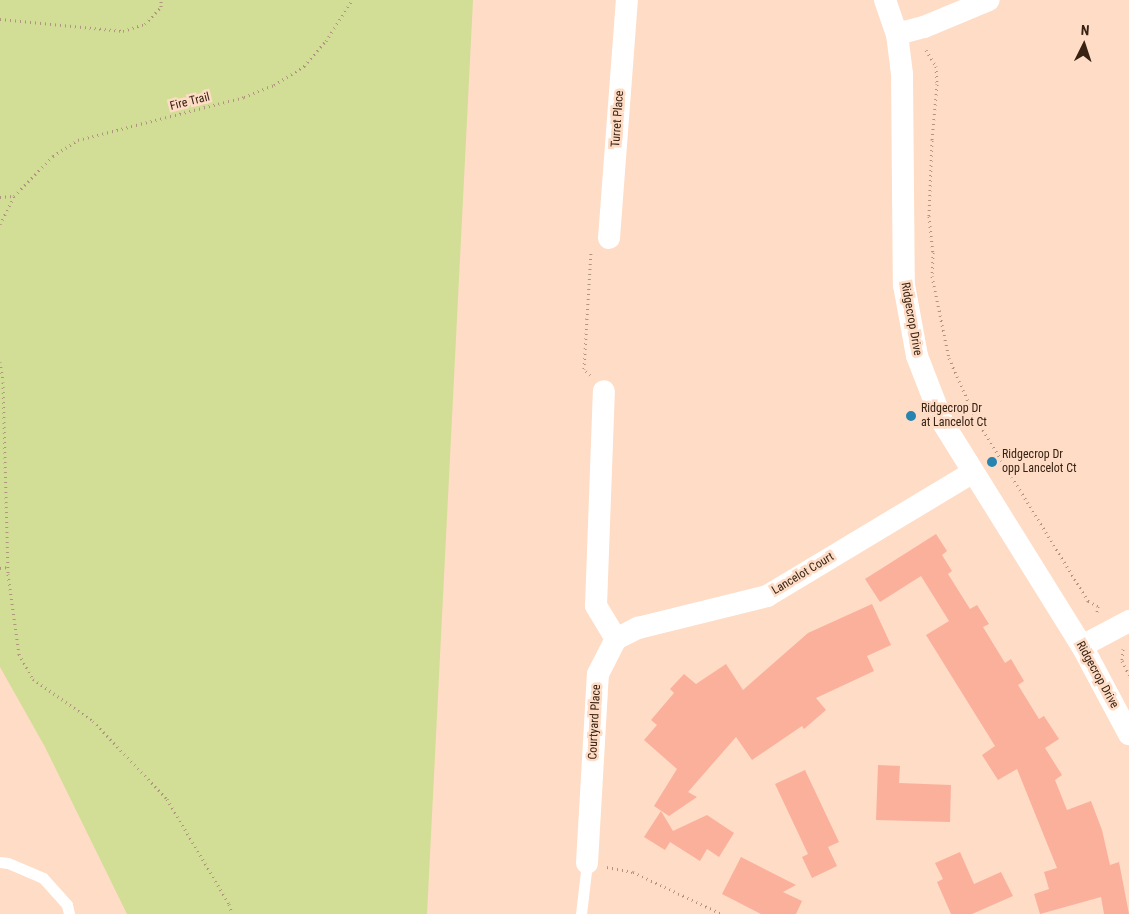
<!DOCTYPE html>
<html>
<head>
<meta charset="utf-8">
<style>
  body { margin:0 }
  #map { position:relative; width:1129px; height:914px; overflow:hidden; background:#fedcc5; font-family:"Roboto Condensed",sans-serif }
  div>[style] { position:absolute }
  .green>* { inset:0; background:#d2dd95 }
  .building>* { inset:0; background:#fbb09c }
  .path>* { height:3px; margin-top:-1.5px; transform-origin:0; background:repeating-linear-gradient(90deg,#b19480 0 1px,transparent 0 5px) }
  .lane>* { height:11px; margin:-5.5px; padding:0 5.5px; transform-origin:5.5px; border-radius:5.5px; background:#fff }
  .street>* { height:22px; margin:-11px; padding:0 11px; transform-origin:11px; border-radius:11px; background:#fff }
  .dots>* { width:14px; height:14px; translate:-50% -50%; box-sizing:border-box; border:2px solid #fedcc5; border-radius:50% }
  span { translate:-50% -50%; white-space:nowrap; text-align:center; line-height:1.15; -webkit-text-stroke:5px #fedcc5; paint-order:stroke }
  .street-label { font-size:12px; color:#372213 }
  .poi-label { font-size:12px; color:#372213 }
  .left { translate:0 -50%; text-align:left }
  .north { position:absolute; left:1059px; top:20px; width:50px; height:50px; -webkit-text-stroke:4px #fedcc5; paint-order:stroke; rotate:4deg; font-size:14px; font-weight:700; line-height:20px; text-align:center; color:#372213 }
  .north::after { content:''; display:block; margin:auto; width:18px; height:22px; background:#372213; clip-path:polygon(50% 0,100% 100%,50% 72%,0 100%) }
</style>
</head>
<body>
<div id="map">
  <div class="green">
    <div style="clip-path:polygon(0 0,473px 0,427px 914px,127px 914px,45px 747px,0 667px)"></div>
  </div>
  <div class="building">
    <div style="clip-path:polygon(936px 534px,947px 551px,942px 555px,952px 571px,948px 574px,970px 609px,977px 605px,989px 624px,983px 627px,1005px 663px,1011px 659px,1024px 681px,1018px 685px,1039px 719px,1044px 716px,1059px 739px,1045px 748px,1062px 775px,1055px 780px,1067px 810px,1091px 801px,1102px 830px,1110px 865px,1119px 862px,1129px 914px,1104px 914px,1101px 897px,1040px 914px,1034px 894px,1049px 889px,1044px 872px,1057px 868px,1017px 769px,998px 780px,982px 755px,995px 746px,926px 635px,949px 621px,921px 576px,880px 602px,865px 579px)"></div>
    <div style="clip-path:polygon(872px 604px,891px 645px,867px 656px,874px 671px,816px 698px,826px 710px,804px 729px,802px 726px,752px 760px,736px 737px,688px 792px,697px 797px,669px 816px,654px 806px,677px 769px,644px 740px,657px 725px,651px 720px,674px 693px,670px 689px,684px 674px,696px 684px,726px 664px,743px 690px,808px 633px)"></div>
    <div style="clip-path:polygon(878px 765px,900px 766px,899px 783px,951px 785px,950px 822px,876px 820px)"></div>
    <div style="clip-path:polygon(805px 770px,839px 842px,828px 847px,837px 866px,812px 878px,802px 857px,808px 854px,775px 784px)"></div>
    <div style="clip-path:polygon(661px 811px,673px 831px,707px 815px,734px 833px,719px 857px,707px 849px,700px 861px,670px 842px,665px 850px,644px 837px)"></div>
    <div style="clip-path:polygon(960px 852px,974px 884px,1001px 872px,1013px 896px,972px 914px,951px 914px,937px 882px,943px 879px,935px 863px)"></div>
    <div style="clip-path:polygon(741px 857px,796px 885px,783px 892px,802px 901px,796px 914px,761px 914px,722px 894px)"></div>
  </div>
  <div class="path">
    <div style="left:0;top:19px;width:124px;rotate:5.6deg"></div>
    <div style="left:123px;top:31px;width:23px;rotate:-18deg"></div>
    <div style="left:145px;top:24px;width:23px;rotate:-47deg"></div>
    <div style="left:161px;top:7px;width:7px;rotate:-90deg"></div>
    <div style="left:926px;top:50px;width:19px;rotate:58deg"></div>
    <div style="left:936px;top:66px;width:18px;rotate:87deg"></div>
    <div style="left:937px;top:84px;width:56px;rotate:95.1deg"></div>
    <div style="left:932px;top:140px;width:76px;rotate:92.3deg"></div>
    <div style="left:929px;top:216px;width:36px;rotate:84deg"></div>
    <div style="left:933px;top:252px;width:24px;rotate:92deg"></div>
    <div style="left:932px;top:276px;width:84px;rotate:78.3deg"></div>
    <div style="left:949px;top:358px;width:64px;rotate:66.2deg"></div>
    <div style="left:975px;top:417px;width:216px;rotate:58.4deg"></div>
    <div style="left:1088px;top:601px;width:11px;rotate:27deg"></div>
    <div style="left:1098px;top:606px;width:6px;rotate:99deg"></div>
    <div style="left:0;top:197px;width:13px;rotate:-4deg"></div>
    <div style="left:0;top:224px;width:31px;rotate:-63deg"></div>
    <div style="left:14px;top:196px;width:56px;rotate:-45.7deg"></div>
    <div style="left:53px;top:156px;width:30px;rotate:-33deg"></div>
    <div style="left:78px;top:140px;width:171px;rotate:-14.5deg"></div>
    <div style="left:244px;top:97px;width:32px;rotate:-22deg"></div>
    <div style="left:274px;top:85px;width:36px;rotate:-32deg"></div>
    <div style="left:304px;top:66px;width:33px;rotate:-49deg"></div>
    <div style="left:326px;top:41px;width:49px;rotate:-57.6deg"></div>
    <div style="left:0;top:362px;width:20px;rotate:81deg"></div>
    <div style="left:3px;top:382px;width:192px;rotate:88.5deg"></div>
    <div style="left:8px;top:574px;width:81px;rotate:82.2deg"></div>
    <div style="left:19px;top:654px;width:29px;rotate:61deg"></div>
    <div style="left:33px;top:679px;width:73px;rotate:35deg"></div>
    <div style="left:93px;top:721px;width:108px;rotate:46.5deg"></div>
    <div style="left:167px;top:799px;width:122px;rotate:59.4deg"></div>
    <div style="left:229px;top:904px;width:10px;rotate:73deg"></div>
    <div style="left:590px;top:375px;width:8px;rotate:-135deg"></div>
    <div style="left:584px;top:369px;width:117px;rotate:-86.6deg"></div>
    <div style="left:0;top:568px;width:8px;rotate:-7deg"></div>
    <div style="left:1123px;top:649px;width:12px;rotate:95deg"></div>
    <div style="left:1122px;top:661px;width:16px;rotate:63deg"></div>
    <div style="left:607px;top:867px;width:26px;rotate:11deg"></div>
    <div style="left:633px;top:872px;width:98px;rotate:25.3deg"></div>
  </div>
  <div class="lane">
    <div style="left:0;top:862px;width:8px;rotate:7deg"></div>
    <div style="left:8px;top:863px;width:38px;rotate:23deg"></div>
    <div style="left:43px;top:878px;width:36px;rotate:48deg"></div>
    <div style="left:67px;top:905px;width:9px;rotate:77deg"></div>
    <div style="left:581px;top:914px;width:51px;rotate:-83.3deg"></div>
  </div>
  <div class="street">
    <div style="left:885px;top:0;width:36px;rotate:71deg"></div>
    <div style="left:897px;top:34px;width:40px;rotate:82.9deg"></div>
    <div style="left:902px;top:74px;width:211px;rotate:89.5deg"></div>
    <div style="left:904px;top:285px;width:72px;rotate:79.6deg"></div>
    <div style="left:917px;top:356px;width:72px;rotate:68.8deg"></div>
    <div style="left:943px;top:423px;width:263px;rotate:58.1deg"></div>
    <div style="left:1082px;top:646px;width:100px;rotate:61.9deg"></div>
    <div style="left:897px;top:34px;width:28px;rotate:-15deg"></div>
    <div style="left:924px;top:27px;width:70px;rotate:-22.6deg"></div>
    <div style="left:609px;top:238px;width:239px;rotate:-85.7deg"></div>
    <div style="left:616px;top:639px;width:25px;rotate:-27deg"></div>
    <div style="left:638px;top:628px;width:133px;rotate:-13.9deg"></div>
    <div style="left:767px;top:596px;width:240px;rotate:-31deg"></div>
    <div style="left:1082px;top:646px;width:53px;rotate:-28deg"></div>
    <div style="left:587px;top:863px;width:189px;rotate:-86.7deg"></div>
    <div style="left:598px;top:674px;width:39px;rotate:-63deg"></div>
    <div style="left:616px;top:639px;width:39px;rotate:-121deg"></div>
    <div style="left:596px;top:606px;width:215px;rotate:-87.9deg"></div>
  </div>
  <div class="dots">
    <div style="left:911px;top:416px;background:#2783b0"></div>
    <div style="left:992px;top:462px;background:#2783b0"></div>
  </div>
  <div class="street-label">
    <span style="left:190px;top:102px;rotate:-14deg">Fire Trail</span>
    <span style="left:618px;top:119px;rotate:-86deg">Turret Place</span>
    <span style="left:911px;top:319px;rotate:80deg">Ridgecrop Drive</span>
    <span style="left:803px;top:574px;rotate:-31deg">Lancelot Court</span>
    <span style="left:1097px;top:675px;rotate:61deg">Ridgecrop Drive</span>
    <span style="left:595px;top:722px;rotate:-87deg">Courtyard Place</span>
  </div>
  <div class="poi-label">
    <span class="left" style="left:921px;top:416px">Ridgecrop Dr<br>at Lancelot Ct</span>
    <span class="left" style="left:1002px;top:462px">Ridgecrop Dr<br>opp Lancelot Ct</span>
  </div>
  <div class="north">N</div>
</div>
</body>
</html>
